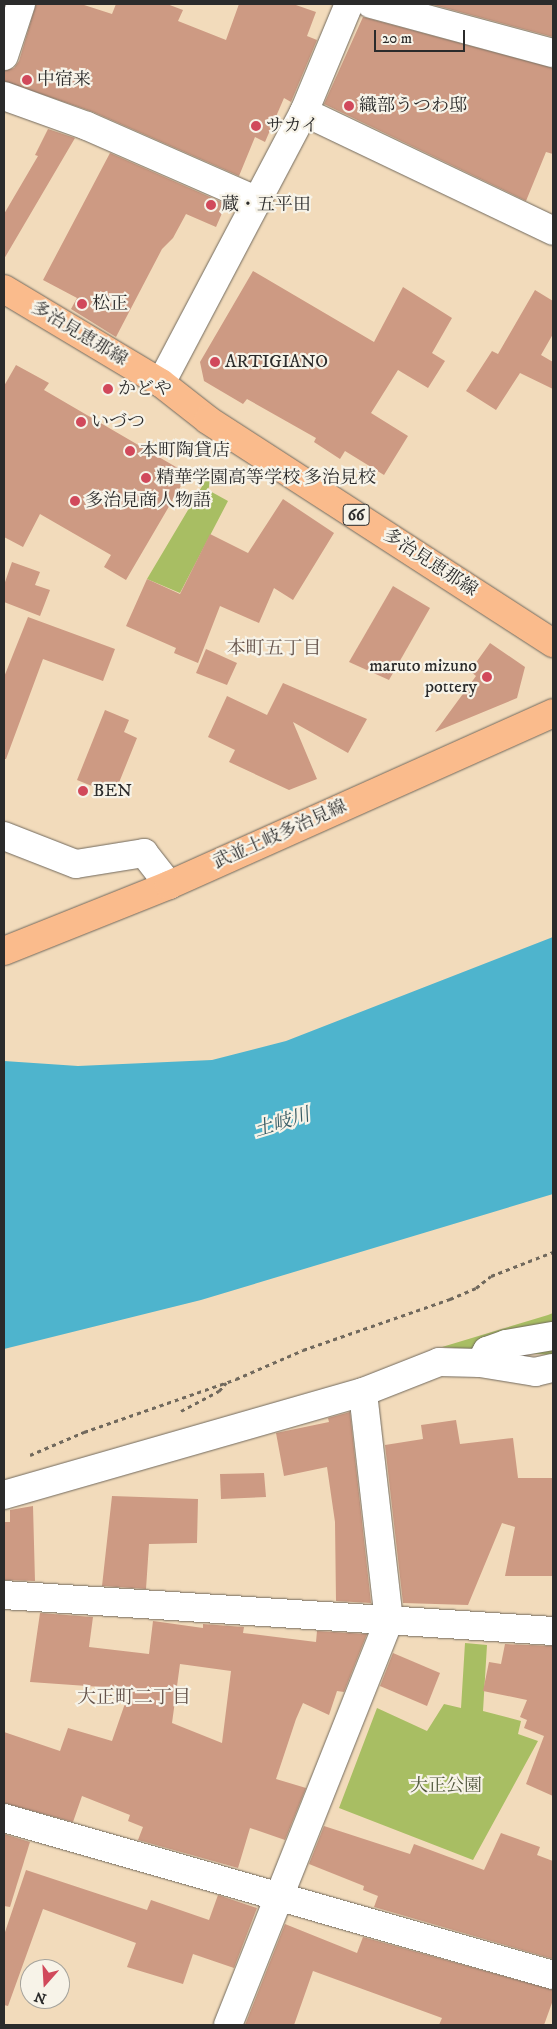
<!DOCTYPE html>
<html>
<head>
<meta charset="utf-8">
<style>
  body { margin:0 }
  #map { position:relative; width:557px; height:2029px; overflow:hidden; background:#f2dbbb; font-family:"IM FELL DW Pica","Noto Serif JP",serif }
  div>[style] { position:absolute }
  .green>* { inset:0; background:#a8be63 }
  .water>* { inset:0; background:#4eb4cd }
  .building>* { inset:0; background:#cd9a83 }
  .path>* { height:3px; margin-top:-1.5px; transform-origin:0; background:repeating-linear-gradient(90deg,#71695d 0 4px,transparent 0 8px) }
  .roads { filter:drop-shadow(0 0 1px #71695d) drop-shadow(0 0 1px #71695d) }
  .minor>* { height:28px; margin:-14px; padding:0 14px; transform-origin:14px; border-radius:14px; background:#fff }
  .major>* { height:28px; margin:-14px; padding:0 14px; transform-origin:14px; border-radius:14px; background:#fabb8c }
  .dots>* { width:14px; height:14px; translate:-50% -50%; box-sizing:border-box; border:2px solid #f7f3e8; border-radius:50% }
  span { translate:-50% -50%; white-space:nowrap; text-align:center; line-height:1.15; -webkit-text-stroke:4.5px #f7f3e8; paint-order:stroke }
  .shield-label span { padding:1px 4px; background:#f7f3e8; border:1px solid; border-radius:4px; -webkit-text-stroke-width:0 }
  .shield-label { font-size:16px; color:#2b2b2b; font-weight:700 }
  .poi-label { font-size:18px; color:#2b2b2b }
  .left { translate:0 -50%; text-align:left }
  .right { translate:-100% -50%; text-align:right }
  .street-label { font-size:18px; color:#2b2b2b }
  .park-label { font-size:18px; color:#50573c }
  .neighbourhood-label { font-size:19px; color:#64524a }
  .water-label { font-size:19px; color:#375b64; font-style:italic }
  .frame { position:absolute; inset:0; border:5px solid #2b2b2b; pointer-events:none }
  .north { position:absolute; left:20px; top:1959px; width:50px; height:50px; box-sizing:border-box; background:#f7f3e8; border:1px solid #a5a39c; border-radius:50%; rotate:199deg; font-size:14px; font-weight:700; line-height:20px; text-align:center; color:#2b2b2b }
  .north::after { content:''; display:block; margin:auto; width:18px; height:22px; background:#d1495b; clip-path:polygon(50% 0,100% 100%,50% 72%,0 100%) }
  .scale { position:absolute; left:374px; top:30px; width:91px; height:22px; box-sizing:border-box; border:2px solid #2b2b2b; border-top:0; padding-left:6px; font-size:15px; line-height:18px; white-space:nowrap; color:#2b2b2b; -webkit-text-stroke:4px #f7f3e8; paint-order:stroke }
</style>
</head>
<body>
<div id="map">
  <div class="green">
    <div style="clip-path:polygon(207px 478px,211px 480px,208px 490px,228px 501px,180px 593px,147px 579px)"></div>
    <div style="clip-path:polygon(553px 1313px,553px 1355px,442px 1347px,548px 1315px)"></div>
    <div style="clip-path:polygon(465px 1643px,487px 1645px,483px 1711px,521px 1721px,518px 1734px,538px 1741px,473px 1860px,339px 1808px,377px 1708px,427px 1731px,444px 1704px,461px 1708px)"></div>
  </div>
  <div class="water">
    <div style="clip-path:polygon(553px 937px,553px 1194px,201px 1300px,4px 1349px,4px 1061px,78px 1066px,212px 1060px,286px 1041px)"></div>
  </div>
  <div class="building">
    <div style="clip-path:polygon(36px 4px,81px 4px,112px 14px,116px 4px,167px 4px,183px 10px,178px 21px,226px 40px,239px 4px,293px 4px,316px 12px,307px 36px,317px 40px,291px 102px,284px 98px,265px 142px,255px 137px,239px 176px,93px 112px,4px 81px,4px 71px,14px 68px,19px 61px)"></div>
    <div style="clip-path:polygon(430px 4px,553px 4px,553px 37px)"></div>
    <div style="clip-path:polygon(363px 17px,553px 68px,553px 154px,546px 152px,526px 201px,324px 104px)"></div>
    <div style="clip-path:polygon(48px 129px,75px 138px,4px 259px,4px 214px,38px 156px,35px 155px)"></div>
    <div style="clip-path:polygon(110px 153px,226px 204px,216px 227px,186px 214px,173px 238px,162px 249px,116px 337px,71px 309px,77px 298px,43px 280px)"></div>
    <div style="clip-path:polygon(253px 271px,374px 342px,403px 287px,452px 318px,432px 353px,445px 361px,428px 388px,398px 370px,371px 413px,408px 436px,384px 475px,345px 451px,340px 459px,314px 442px,316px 438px,247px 399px,243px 404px,204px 381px,200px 362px)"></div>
    <div style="clip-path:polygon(535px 290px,553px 301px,553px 334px,541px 355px,553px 362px,553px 389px,520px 373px,496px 410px,466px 391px,492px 351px,498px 354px)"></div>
    <div style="clip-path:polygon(16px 365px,49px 383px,44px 390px,188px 474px,126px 580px,104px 567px,111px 555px,40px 514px,23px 547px,4px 537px,4px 386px)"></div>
    <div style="clip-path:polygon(283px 499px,334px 533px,293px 600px,274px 588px,259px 623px,220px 606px,198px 663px,174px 653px,176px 648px,126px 626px,147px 579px,180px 594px,210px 534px,248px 553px)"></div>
    <div style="clip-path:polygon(12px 562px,40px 572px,35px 585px,50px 590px,40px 616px,4px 602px,4px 585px)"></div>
    <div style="clip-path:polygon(393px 586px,430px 608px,389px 680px,349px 662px)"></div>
    <div style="clip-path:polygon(28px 617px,115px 649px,103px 681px,43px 659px,6px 759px,4px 759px,4px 677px)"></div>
    <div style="clip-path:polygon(490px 643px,525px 667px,517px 698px,435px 732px,476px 676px,470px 671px)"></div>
    <div style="clip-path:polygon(206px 649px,237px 663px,227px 685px,196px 673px)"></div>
    <div style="clip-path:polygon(283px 683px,367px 719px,348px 753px,293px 722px,317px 779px,289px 790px,229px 762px,235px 750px,208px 737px,227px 696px,267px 715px)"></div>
    <div style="clip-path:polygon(105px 710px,129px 720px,124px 732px,137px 738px,114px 795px,77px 780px)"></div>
    <div style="clip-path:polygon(350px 1412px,371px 1603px,336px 1601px,335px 1522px,327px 1467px,284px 1476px,276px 1433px,329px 1422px,328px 1418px)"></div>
    <div style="clip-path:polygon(456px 1420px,460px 1444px,513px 1438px,518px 1478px,553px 1478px,553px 1576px,505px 1576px,515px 1527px,502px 1523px,468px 1605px,403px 1603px,385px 1445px,423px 1439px,421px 1425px)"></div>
    <div style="clip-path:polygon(264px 1473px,266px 1497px,221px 1499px,220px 1474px)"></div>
    <div style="clip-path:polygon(112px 1496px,198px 1499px,197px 1543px,149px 1544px,146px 1589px,102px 1586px)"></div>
    <div style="clip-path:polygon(33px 1506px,35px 1581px,4px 1580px,4px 1522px,10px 1522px,10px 1510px)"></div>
    <div style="clip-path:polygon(evenodd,40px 1613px,93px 1617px,89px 1647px,149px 1654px,153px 1621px,203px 1628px,203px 1624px,244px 1627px,243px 1633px,316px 1642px,317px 1631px,367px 1634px,344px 1692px,337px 1691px,329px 1715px,303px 1703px,296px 1719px,276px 1779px,306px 1788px,285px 1840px,250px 1828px,238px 1868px,138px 1840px,143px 1827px,128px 1821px,130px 1815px,82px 1796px,73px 1822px,4px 1803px,4px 1732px,60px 1751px,68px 1728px,112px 1741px,130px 1689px,30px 1682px,40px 1613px,180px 1664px,231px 1671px,222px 1743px,172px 1723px,180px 1664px)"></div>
    <div style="clip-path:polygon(505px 1644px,553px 1646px,553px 1796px,526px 1784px,544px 1736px,524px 1728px,527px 1720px,520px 1717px,527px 1700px,483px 1691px,489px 1662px,501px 1664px)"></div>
    <div style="clip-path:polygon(393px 1653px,440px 1673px,427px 1706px,380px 1686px)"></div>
    <div style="clip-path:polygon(324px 1826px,410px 1854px,414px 1844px,484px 1870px,501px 1833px,540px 1847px,537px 1855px,553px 1861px,553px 1959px,374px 1907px,378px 1896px,363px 1890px,364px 1886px,309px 1864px)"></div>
    <div style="clip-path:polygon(4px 1834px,30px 1842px,10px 1907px,4px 1906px)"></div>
    <div style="clip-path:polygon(26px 1870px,147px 1910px,151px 1900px,209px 1920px,218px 1895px,257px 1908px,234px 1968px,193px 1954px,183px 1984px,127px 1967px,136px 1943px,43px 1909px,8px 2006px,4px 2005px,4px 1935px)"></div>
    <div style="clip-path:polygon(285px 1924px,357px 1953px,363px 1937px,553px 1990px,553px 2000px,544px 2025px,439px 2025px,442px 2018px,313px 1971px,294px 2025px,245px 2025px)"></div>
  </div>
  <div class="path">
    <div style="left:181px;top:1411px;width:43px;rotate:-27.8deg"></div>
    <div style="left:219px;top:1391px;width:11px;rotate:-49deg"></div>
    <div style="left:30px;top:1455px;width:59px;rotate:-23.1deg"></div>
    <div style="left:84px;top:1432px;width:161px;rotate:-19.2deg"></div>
    <div style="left:236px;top:1379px;width:73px;rotate:-23.4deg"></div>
    <div style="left:303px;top:1350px;width:156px;rotate:-19.1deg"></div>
    <div style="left:450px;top:1299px;width:28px;rotate:-23deg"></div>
    <div style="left:476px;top:1288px;width:19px;rotate:-39deg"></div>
    <div style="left:491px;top:1276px;width:66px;rotate:-21.2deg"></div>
  </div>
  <div class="roads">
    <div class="minor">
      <div style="left:371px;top:4px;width:188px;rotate:15.1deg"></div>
      <div style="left:4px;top:56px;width:55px;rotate:-71.9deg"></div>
      <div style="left:4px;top:96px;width:88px;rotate:19.9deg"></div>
      <div style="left:87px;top:126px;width:187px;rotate:23.7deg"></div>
      <div style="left:304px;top:112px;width:276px;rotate:25.5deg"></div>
      <div style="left:161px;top:383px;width:306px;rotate:-62.2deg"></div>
      <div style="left:304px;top:112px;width:117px;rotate:-67.4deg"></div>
      <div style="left:4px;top:836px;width:77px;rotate:21.3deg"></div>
      <div style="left:76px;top:864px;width:69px;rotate:-9.2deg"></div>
      <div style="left:144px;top:853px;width:41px;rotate:52deg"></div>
      <div style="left:480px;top:1363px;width:14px;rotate:-60deg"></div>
      <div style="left:487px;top:1351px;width:20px;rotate:-20deg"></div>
      <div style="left:506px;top:1344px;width:48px;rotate:-9.7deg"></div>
      <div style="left:4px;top:1495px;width:373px;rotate:-16deg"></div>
      <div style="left:363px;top:1392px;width:82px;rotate:-21.5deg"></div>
      <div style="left:439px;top:1362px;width:41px;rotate:1.4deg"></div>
      <div style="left:480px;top:1363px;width:56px;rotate:9.3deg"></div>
      <div style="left:535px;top:1372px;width:18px;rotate:-13deg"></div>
      <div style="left:4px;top:1595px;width:550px;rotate:3.75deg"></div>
      <div style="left:4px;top:1818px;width:571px;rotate:15.96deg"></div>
      <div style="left:228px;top:2025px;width:435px;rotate:-68.3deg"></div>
      <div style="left:389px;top:1621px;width:230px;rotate:-96.5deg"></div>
    </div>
    <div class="major">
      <div style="left:4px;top:289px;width:183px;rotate:30.9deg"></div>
      <div style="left:161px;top:383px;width:60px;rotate:38.2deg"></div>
      <div style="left:208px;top:420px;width:411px;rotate:32.9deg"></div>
      <div style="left:4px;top:951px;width:178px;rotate:-21.8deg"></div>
      <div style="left:169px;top:885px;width:421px;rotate:-24.1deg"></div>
    </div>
  </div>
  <div class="dots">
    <div style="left:27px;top:80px;background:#d1495b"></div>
    <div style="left:349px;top:106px;background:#d1495b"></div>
    <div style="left:256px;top:126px;background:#d1495b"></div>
    <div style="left:211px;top:205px;background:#d1495b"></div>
    <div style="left:82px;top:304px;background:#d1495b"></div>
    <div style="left:215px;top:362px;background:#d1495b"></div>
    <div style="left:108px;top:389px;background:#d1495b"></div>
    <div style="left:81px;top:422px;background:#d1495b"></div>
    <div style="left:130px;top:451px;background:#d1495b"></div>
    <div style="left:146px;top:478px;background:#d1495b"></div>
    <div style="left:75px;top:501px;background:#d1495b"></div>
    <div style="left:487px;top:677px;background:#d1495b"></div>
    <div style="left:83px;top:791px;background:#d1495b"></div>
  </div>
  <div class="shield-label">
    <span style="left:356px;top:515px">66</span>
  </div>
  <div class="poi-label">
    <span class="left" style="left:37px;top:80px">中宿来</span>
    <span class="left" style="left:359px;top:106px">織部うつわ邸</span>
    <span class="left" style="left:266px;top:126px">サカイ</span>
    <span class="left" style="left:221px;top:205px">蔵・五平田</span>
    <span class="left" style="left:92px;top:304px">松正</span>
    <span class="left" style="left:225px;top:362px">ARTIGIANO</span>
    <span class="left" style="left:118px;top:389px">かどや</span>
    <span class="left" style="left:91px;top:422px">いづつ</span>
    <span class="left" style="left:140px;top:451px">本町陶貸店</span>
    <span class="left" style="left:156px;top:478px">精華学園高等学校 多治見校</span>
    <span class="left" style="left:85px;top:501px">多治見商人物語</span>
    <span class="right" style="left:477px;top:677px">maruto mizuno<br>pottery</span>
    <span class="left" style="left:93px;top:791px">BEN</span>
  </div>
  <div class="street-label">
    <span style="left:79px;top:334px;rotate:31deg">多治見恵那線</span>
    <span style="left:430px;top:563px;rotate:33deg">多治見恵那線</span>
    <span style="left:280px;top:835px;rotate:-24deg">武並土岐多治見線</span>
  </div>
  <div class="park-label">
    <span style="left:446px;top:1786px">大正公園</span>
  </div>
  <div class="neighbourhood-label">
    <span style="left:274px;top:649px">本町五丁目</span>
    <span style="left:134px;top:1698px">大正町二丁目</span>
  </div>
  <div class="water-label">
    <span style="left:282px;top:1123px;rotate:-17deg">土岐川</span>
  </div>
  <div class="frame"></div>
  <div class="north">N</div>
  <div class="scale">20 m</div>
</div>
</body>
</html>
